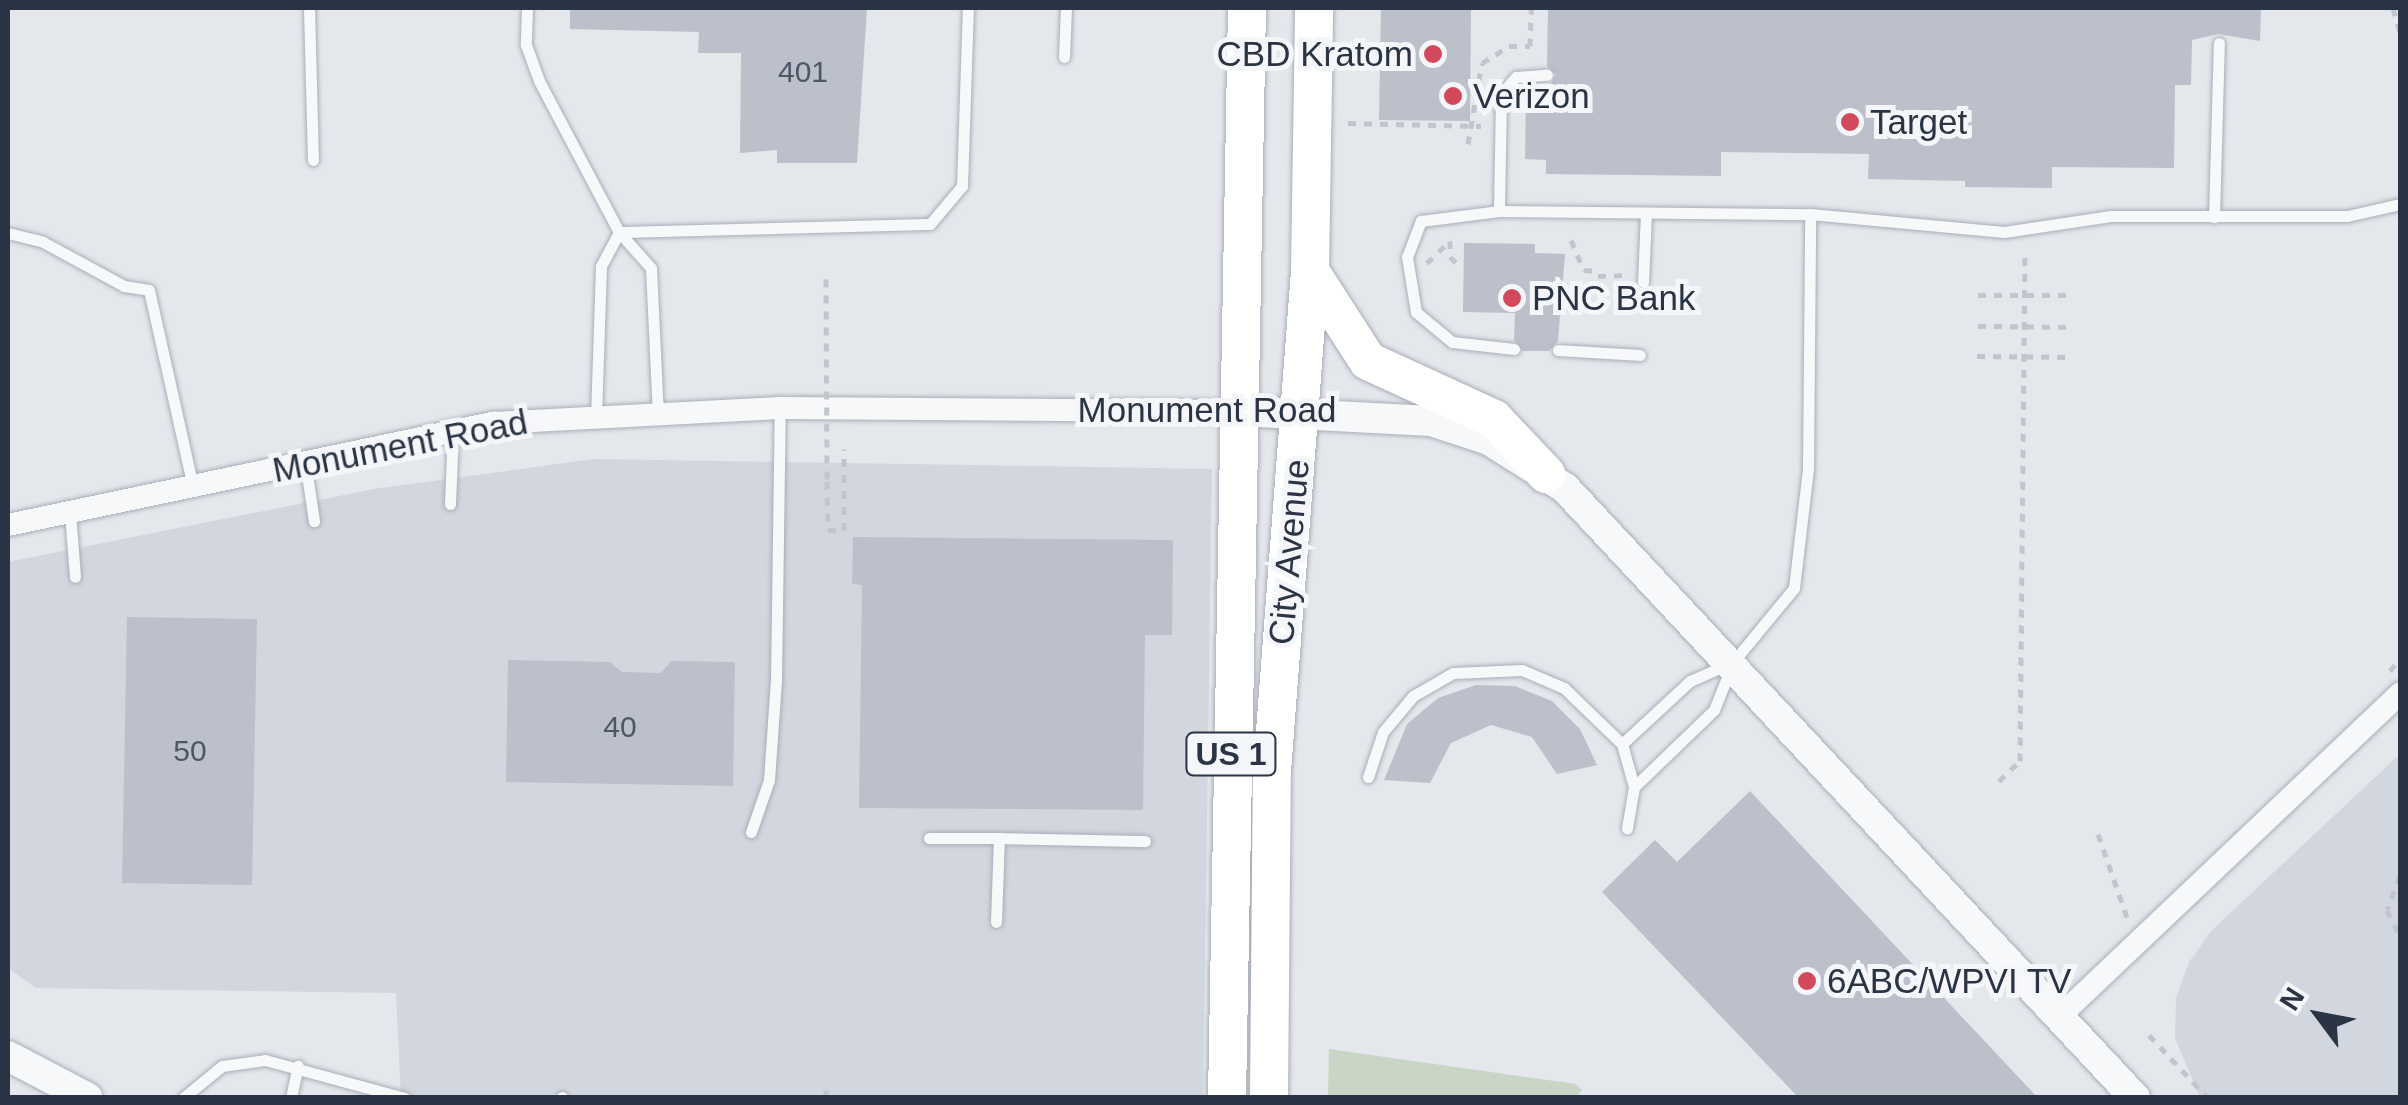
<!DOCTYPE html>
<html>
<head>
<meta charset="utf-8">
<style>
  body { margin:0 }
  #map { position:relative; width:2408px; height:1105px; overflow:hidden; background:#e4e7ec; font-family:Helvetica,sans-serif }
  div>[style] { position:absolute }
  .built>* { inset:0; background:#d2d6de }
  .green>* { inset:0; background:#c9d6c5 }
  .building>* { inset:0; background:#bbc0ca }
  .path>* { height:5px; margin-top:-2.5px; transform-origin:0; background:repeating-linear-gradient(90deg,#c2c5cb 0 8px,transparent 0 16px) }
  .roads { filter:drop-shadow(0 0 2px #a9aeb7) drop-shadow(0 0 2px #a9aeb7) }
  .service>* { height:11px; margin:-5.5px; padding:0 5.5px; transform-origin:5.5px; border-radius:5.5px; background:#f7f8fa }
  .minor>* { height:22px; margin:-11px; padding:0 11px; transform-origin:11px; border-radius:11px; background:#f7f8fa }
  .tertiary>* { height:30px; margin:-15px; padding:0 15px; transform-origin:15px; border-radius:15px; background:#f7f8fa }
  .trunk>* { height:38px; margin:-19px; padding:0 19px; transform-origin:19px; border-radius:19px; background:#fff }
  .path-bridge>* { height:5px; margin-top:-2.5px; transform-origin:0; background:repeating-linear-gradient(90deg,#c2c5cb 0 8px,transparent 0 16px) }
  .dots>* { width:28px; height:28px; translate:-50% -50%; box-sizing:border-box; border:5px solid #f4f6f9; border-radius:50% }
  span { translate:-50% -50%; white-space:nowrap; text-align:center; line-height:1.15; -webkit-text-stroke:10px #f4f6f9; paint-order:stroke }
  .number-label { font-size:30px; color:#4f5766 }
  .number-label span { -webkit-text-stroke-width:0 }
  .shield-label span { padding:2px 8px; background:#f4f6f9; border:2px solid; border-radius:8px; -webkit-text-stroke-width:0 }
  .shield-label { font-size:32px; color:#2b3445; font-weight:700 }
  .poi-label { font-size:35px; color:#2b3445 }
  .right { translate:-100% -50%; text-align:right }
  .left { translate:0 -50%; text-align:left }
  .street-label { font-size:35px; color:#2b3445 }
  .frame { position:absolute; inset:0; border:10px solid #2b3445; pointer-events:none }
  .north { position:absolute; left:2268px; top:965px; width:100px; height:100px; -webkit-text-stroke:8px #f4f6f9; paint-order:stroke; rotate:302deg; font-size:28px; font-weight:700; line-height:40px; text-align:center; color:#2b3445 }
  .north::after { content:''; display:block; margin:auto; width:35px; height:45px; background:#2b3445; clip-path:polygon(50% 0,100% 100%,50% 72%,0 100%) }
</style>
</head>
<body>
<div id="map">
  <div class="built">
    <div style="clip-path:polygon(594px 459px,1212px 469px,1203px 1097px,401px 1097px,396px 993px,36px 988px,8px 968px,8px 562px,374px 489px)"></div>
    <div style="clip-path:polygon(2400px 754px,2400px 1097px,2200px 1097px,2175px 1038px,2176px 998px,2189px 962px,2211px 931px)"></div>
  </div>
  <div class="green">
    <div style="clip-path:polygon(1329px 1049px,1576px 1084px,1582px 1090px,1576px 1098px,1328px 1097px)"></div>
  </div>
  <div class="building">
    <div style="clip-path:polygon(570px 8px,867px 8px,857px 163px,777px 163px,777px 150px,740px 153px,741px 53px,698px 53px,699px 32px,570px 29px)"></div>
    <div style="clip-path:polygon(1381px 8px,1471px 8px,1470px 121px,1379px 120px)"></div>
    <div style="clip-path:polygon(1548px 8px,2261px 8px,2260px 41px,2218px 34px,2192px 40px,2191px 85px,2175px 85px,2174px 168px,2052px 167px,2052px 188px,1965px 187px,1965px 181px,1868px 179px,1869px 154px,1721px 152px,1721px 176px,1546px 174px,1546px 160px,1525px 159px,1526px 91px,1546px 91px,1556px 75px,1547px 66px)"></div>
    <div style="clip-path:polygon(1464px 243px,1535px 244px,1535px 253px,1565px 254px,1558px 341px,1549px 351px,1523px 351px,1514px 340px,1515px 313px,1463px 312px)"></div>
    <div style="clip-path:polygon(853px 537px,1173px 540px,1172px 635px,1145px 635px,1143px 810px,859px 808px,862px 585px,852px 584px)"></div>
    <div style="clip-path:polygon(127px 617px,257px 619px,252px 885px,122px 883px)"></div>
    <div style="clip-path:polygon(508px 660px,610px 662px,622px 672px,661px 673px,671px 661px,735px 662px,733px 786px,506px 782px)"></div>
    <div style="clip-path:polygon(1476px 685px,1515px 686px,1552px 701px,1580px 729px,1597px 765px,1557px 774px,1532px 737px,1491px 725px,1451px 743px,1430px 783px,1384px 780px,1407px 724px,1438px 698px)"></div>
    <div style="clip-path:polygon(1750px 791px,2038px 1098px,1799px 1098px,1602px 892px,1655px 840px,1677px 862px)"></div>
  </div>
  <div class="path">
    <div style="left:2393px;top:8px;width:26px;rotate:74deg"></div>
    <div style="left:1348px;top:123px;width:133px;rotate:1.3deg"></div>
    <div style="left:1468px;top:144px;width:82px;rotate:-80.2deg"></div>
    <div style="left:1482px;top:63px;width:32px;rotate:-32deg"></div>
    <div style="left:1509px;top:46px;width:21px"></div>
    <div style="left:1530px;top:46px;width:38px;rotate:-88deg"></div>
    <div style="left:1571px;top:240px;width:33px;rotate:67deg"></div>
    <div style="left:1584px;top:270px;width:14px;rotate:4deg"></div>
    <div style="left:1450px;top:241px;width:16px;rotate:90deg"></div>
    <div style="left:1450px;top:257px;width:16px;rotate:43deg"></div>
    <div style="left:1427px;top:263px;width:32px;rotate:-44deg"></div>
    <div style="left:1598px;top:276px;width:27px;rotate:-2deg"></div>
    <div style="left:1978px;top:295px;width:94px"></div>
    <div style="left:1978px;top:326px;width:94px;rotate:0.6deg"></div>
    <div style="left:1977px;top:356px;width:94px;rotate:0.6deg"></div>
    <div style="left:827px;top:481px;width:49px;rotate:88.8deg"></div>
    <div style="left:828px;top:530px;width:16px"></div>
    <div style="left:844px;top:530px;width:81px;rotate:-90deg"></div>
    <div style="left:2390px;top:671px;width:16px;rotate:-52deg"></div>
    <div style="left:1999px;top:781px;width:29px;rotate:-44deg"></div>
    <div style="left:2020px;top:761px;width:509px;rotate:-89.44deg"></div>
    <div style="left:2098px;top:834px;width:91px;rotate:70.8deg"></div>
    <div style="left:2400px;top:876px;width:36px;rotate:111deg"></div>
    <div style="left:2387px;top:910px;width:30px;rotate:64deg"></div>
    <div style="left:2149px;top:1035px;width:86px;rotate:46.9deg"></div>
    <div style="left:826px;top:1098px;width:8px;rotate:-90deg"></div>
  </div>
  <div class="roads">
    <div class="service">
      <div style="left:309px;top:8px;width:152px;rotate:88.5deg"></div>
      <div style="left:527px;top:8px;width:37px;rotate:92deg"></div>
      <div style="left:526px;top:45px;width:38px;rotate:70deg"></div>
      <div style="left:539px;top:81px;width:171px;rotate:62.1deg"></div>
      <div style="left:619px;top:232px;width:48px;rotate:48.4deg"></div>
      <div style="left:651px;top:268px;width:146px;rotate:87.3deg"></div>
      <div style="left:1064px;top:57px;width:49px;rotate:-87.7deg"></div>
      <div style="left:1499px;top:211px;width:117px;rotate:-89deg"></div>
      <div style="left:1501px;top:94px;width:23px;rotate:-49deg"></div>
      <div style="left:1516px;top:77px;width:31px;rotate:-4deg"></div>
      <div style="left:2214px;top:217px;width:174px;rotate:-88.4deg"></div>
      <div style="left:619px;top:232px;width:311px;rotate:-1.5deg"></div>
      <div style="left:930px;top:224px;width:50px;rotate:-49.9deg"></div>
      <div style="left:962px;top:186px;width:178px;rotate:-88.1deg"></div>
      <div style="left:8px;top:233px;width:36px;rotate:14deg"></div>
      <div style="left:43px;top:242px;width:92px;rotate:28.5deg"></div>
      <div style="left:124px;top:286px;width:25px;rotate:9deg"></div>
      <div style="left:149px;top:290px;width:202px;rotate:77.4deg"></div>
      <div style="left:1643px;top:282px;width:69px;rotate:-87.5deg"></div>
      <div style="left:1514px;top:349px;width:62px;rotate:-173.6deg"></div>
      <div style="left:1452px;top:342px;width:47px;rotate:-140.2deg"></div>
      <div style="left:1416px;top:312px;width:56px;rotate:-99.3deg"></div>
      <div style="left:1407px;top:257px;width:39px;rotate:-69deg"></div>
      <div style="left:1421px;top:221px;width:79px;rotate:-7.3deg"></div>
      <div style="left:1499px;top:211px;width:311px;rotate:0.6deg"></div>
      <div style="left:1810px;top:214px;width:195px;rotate:5.3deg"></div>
      <div style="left:2004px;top:232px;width:108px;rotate:-8.5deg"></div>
      <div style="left:2111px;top:216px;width:236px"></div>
      <div style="left:2347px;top:216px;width:54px;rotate:-12.8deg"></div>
      <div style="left:1558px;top:350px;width:82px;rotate:3.5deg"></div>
      <div style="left:596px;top:417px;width:151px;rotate:-88.1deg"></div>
      <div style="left:601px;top:266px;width:38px;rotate:-62deg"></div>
      <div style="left:305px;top:461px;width:61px;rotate:81.5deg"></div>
      <div style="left:450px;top:504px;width:74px;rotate:-87.7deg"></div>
      <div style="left:70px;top:513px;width:64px;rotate:85.5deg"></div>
      <div style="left:1622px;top:744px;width:93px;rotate:-42.8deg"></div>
      <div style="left:1690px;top:681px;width:47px;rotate:-23.8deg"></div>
      <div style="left:1733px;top:662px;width:96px;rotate:-50.5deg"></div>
      <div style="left:1794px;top:588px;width:121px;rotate:-83.3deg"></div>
      <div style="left:1808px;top:468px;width:254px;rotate:-89.5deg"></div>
      <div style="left:1368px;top:777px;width:47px;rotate:-71.6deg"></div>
      <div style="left:1383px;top:732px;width:47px;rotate:-50.2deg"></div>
      <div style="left:1413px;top:696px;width:46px;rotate:-29.9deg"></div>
      <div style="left:1453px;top:673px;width:69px;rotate:-2.5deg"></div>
      <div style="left:1522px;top:670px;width:46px;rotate:23.2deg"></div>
      <div style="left:1564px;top:688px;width:81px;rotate:44deg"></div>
      <div style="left:1622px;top:744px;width:45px;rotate:74.4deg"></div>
      <div style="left:1634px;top:787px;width:42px;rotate:99.7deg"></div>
      <div style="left:1634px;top:787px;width:111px;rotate:-43.9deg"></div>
      <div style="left:1714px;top:710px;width:43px;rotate:-68.2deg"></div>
      <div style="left:751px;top:832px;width:55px;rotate:-70.9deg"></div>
      <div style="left:769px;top:780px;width:100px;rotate:-86deg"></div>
      <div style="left:776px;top:680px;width:272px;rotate:-89.2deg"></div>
      <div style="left:929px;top:838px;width:70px"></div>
      <div style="left:996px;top:922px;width:84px;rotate:-88deg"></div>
      <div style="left:999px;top:838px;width:146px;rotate:1.2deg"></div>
      <div style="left:183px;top:1098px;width:50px;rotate:-39.4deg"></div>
      <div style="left:222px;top:1066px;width:43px;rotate:-7.9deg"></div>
      <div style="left:265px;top:1060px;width:145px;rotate:15.2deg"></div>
      <div style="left:291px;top:1098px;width:33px;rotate:-78deg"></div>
      <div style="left:562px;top:1098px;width:1px;rotate:-90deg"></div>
    </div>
    <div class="minor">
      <div style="left:8px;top:525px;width:497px;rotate:-11.9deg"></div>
      <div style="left:494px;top:423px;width:286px;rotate:-3deg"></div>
      <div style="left:780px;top:408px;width:459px;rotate:0.4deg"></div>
      <div style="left:2059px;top:1017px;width:470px;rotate:-43.5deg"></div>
    </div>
    <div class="tertiary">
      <div style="left:1239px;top:411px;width:192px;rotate:3deg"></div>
      <div style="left:1431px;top:421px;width:61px;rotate:18.1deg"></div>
      <div style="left:1489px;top:440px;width:90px;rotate:32.3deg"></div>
      <div style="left:1565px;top:488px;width:835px;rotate:46.94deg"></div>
      <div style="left:8px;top:1056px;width:90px;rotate:27.7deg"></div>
    </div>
    <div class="trunk">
      <div style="left:1310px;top:271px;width:107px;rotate:57.2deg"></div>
      <div style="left:1368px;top:361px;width:139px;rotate:24.7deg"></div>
      <div style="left:1494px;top:419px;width:76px;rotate:46.6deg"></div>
      <div style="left:1227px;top:1098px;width:1090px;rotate:-88.95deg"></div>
      <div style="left:1269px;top:1098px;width:327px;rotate:-89.5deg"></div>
      <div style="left:1272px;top:771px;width:501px;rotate:-85.65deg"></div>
      <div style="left:1310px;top:271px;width:263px;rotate:-89.1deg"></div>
    </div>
  </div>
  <div class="path-bridge">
    <div style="left:826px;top:279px;width:202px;rotate:89.7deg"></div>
  </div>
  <div class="dots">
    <div style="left:1433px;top:54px;background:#d1495b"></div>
    <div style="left:1453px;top:96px;background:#d1495b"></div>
    <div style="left:1850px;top:122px;background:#d1495b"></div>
    <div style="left:1512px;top:298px;background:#d1495b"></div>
    <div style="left:1807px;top:981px;background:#d1495b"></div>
  </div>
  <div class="number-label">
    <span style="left:803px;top:72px">401</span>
    <span style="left:620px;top:727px">40</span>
    <span style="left:190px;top:751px">50</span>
  </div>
  <div class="shield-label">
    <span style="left:1231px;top:754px">US 1</span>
  </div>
  <div class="poi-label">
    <span class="right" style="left:1413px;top:54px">CBD Kratom</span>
    <span class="left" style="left:1473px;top:96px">Verizon</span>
    <span class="left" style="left:1870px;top:122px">Target</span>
    <span class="left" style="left:1532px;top:298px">PNC Bank</span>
    <span class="left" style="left:1827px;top:981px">6ABC/WPVI TV</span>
  </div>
  <div class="street-label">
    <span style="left:1207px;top:410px">Monument Road</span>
    <span style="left:400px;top:446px;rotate:-11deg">Monument Road</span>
    <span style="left:1289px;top:552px;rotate:-85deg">City Avenue</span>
  </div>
  <div class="frame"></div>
  <div class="north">N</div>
</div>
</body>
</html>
